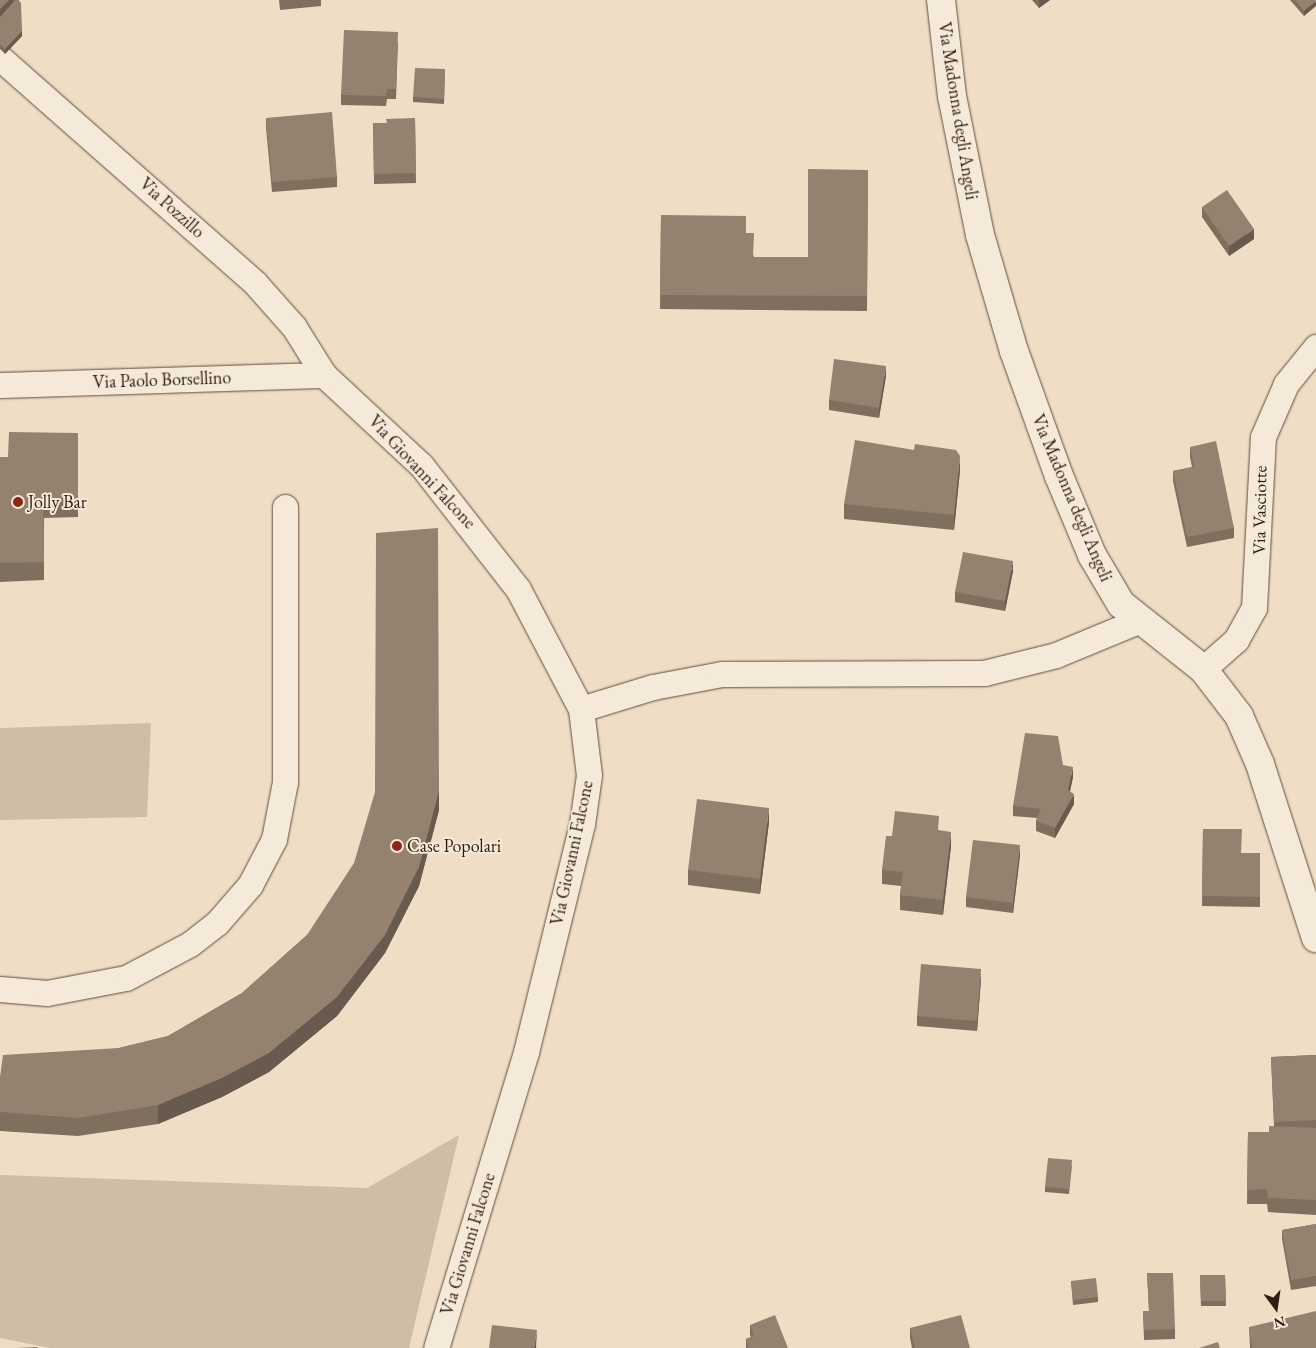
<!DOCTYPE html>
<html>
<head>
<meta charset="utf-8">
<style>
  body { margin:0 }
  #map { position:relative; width:1316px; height:1348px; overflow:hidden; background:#efdec5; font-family:"EB Garamond",serif }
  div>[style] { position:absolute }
  .green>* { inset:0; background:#cfbda6 }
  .roads { filter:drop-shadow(0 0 1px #604c3e) drop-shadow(0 0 1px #604c3e) }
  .minor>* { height:25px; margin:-12.5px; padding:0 12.5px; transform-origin:12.5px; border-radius:12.5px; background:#f5ead9 }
  .tertiary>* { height:28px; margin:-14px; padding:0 14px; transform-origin:14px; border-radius:14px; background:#f5ead9 }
  .wall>* { inset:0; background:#7f6f5f }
  .shaded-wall>* { inset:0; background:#685a4e }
  .building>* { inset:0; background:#94816f }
  .dots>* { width:14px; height:14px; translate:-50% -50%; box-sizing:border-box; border:2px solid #f5ead9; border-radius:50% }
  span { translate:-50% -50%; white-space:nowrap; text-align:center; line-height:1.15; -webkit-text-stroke:4px #f5ead9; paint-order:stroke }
  .street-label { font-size:18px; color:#311c11 }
  .poi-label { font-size:18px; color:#311c11 }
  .left { translate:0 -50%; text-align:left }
  .north { position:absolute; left:1251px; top:1283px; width:50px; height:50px; -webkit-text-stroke:4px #f5ead9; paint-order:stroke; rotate:166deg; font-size:14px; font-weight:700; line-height:20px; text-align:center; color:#311c11 }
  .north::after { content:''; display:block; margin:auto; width:18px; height:22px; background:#311c11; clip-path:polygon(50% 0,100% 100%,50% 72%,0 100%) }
</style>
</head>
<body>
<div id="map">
  <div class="green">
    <div style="clip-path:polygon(151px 723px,147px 817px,0 820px,0 728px)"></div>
    <div style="clip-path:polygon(459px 1135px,409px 1348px,50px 1348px,0 1338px,0 1175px,367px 1188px)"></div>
  </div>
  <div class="roads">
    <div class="minor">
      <div style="left:0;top:58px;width:340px;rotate:41.4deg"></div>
      <div style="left:255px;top:283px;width:59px;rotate:48.4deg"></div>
      <div style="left:294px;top:327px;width:57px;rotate:58deg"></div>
      <div style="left:324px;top:375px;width:132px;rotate:42.9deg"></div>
      <div style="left:421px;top:465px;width:157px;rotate:52deg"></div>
      <div style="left:518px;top:589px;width:136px;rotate:62.3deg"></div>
      <div style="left:581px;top:709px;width:66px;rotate:83.1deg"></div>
      <div style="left:589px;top:775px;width:49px;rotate:98.1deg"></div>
      <div style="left:582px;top:824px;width:235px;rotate:103.8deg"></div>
      <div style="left:526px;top:1052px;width:309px;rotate:106.9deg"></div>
      <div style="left:0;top:385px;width:324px;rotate:-1.8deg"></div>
      <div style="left:1203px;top:669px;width:44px;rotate:-41.3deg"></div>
      <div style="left:1236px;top:640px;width:37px;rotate:-61deg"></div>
      <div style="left:1254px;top:608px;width:171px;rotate:-87deg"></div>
      <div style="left:1263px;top:437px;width:58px;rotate:-66.5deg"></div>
      <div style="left:1286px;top:384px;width:48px;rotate:-51deg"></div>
      <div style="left:581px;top:709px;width:75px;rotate:-17deg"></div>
      <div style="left:653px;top:687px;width:70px;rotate:-10.7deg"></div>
      <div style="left:722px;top:674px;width:262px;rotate:-0.2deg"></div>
      <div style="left:984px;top:673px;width:74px;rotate:-14deg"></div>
      <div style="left:1056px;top:655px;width:89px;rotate:-22.5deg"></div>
      <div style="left:0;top:989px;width:47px;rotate:4.9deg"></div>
      <div style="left:47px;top:993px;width:80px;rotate:-10.8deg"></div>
      <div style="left:126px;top:978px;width:72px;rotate:-28deg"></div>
      <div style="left:190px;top:944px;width:34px;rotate:-38deg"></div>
      <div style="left:217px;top:923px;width:50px;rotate:-49deg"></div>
      <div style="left:250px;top:885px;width:52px;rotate:-62.4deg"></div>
      <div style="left:274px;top:839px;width:58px;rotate:-79.1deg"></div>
      <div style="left:285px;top:782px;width:275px;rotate:-90deg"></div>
    </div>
    <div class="tertiary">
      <div style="left:941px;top:0;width:97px;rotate:83.5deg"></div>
      <div style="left:952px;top:96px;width:142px;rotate:78.6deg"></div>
      <div style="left:980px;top:235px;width:121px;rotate:73.7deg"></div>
      <div style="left:1014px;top:351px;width:133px;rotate:70.2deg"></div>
      <div style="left:1059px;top:476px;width:86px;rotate:67.3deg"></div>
      <div style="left:1092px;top:555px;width:57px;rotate:59.4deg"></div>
      <div style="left:1121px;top:604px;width:105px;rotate:38.4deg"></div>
      <div style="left:1203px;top:669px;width:59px;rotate:52.5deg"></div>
      <div style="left:1239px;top:716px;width:52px;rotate:66.4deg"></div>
      <div style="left:1260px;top:764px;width:183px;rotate:72.2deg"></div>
    </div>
  </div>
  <div class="wall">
    <div style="clip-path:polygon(0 0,19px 0,22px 36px,5px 54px,0 49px)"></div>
    <div style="clip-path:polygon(279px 0,321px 0,321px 6px,280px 10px)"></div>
    <div style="clip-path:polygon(1032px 0,1050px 0,1039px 8px)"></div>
    <div style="clip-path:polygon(1290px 0,1316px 0,1304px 16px)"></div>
    <div style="clip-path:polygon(398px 42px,396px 99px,387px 99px,386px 106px,341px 105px,341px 95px)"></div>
    <div style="clip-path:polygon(445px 69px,444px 104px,413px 102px,413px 97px)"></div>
    <div style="clip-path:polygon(266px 118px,337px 177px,337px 187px,272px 192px,266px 128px)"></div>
    <div style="clip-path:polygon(415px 118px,416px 183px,374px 184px,373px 123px,386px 123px)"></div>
    <div style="clip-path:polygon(868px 170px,867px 311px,660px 309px,661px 215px,746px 233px,754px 257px,808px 257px)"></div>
    <div style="clip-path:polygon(1202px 207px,1254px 239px,1229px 256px,1202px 217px)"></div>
    <div style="clip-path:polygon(886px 376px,879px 418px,829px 410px,829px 400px)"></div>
    <div style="clip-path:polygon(78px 433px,78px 517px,44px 518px,44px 580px,0 582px,0 457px,8px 457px)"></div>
    <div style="clip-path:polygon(1190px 447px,1234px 528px,1234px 538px,1187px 547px,1173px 481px,1173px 471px,1192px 467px,1190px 457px)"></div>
    <div style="clip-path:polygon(960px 470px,954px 530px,844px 519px,844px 504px)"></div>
    <div style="clip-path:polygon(1013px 571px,1005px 611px,955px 602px,955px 592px)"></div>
    <div style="clip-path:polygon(1063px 765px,1073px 777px,1070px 791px,1074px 804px,1055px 838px,1036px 831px,1036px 821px,1037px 818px,1013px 816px,1013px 806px)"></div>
    <div style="clip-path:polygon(439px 810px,419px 886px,385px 953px,337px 1016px,269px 1072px,222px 1097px,158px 1124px,78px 1136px,0 1131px,0 1077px,168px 1036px,242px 993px,307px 935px)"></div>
    <div style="clip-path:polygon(769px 822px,760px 894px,688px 885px,688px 870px)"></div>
    <div style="clip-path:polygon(1203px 829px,1241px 853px,1260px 853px,1260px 907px,1202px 906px)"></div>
    <div style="clip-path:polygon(939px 830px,951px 846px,943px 915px,900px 910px,900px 895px,901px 886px,882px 884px,882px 870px,892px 836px)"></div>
    <div style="clip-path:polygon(1020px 855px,1013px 913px,966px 907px,966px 897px)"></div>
    <div style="clip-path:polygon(981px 979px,977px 1031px,917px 1026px,917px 1016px)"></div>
    <div style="clip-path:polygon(1316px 1055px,1316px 1215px,1268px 1212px,1267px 1204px,1247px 1204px,1248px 1132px,1269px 1132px,1274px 1126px,1271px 1057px)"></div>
    <div style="clip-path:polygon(1072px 1165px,1069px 1194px,1045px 1192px,1045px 1187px)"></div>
    <div style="clip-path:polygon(1316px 1224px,1316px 1286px,1291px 1290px,1282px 1239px,1282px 1230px)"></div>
    <div style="clip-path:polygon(1147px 1273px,1175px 1329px,1175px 1339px,1144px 1340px,1143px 1311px,1149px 1311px)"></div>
    <div style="clip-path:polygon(1200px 1275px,1225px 1275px,1226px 1306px,1201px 1306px)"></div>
    <div style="clip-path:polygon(1071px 1281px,1098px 1297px,1098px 1302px,1073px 1305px)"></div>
    <div style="clip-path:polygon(750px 1325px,788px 1348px,746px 1348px,746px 1339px,751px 1337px,750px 1335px)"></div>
    <div style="clip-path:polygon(1249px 1327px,1316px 1348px,1250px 1348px)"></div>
    <div style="clip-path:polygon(910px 1328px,970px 1348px,912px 1348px,910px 1338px)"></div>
  </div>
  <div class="shaded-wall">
    <div style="clip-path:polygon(9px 0,19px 0,0 19px,0 9px)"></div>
    <div style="clip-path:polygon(1039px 0,1050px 0,1039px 8px)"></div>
    <div style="clip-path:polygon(1316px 1px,1316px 6px,1304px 16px,1304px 11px)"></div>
    <div style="clip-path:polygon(22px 31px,22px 36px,5px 54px,5px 49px)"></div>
    <div style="clip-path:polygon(1254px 229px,1254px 239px,1229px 256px,1229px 246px)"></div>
    <div style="clip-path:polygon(886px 366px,886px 376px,879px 418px,879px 408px)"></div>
    <div style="clip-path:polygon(960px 456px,960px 470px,954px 530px,954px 515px)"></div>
    <div style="clip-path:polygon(1013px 561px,1013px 571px,1005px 611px,1005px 601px)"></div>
    <div style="clip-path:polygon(1073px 767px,1073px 777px,1068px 800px,1068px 790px)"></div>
    <div style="clip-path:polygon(439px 791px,439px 810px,419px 886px,385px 953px,337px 1016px,269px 1072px,222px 1097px,158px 1124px,158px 1105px)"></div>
    <div style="clip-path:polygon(1074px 794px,1074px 804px,1055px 838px,1055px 828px)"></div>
    <div style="clip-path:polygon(769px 808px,769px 822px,760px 894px,760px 879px)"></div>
    <div style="clip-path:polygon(951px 832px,951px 846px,943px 915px,943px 900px)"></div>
    <div style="clip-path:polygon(1020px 845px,1020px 855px,1013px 913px,1013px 903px)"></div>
    <div style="clip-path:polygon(981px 969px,981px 979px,977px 1031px,977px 1021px)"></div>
    <div style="clip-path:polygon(537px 1330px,536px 1348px,534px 1348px)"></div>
  </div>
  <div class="building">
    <div style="clip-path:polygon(0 0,9px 0,0 9px)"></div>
    <div style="clip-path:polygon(15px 0,18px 0,21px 3px,22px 31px,5px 49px,0 44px,0 17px)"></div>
    <div style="clip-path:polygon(1295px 0,1316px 0,1316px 1px,1304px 11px)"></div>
    <div style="clip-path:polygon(344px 30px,398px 32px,396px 89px,387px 89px,386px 96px,341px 95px)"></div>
    <div style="clip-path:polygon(415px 68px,445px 69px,444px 99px,413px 97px)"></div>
    <div style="clip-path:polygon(332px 112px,337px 177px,272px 182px,266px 118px)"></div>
    <div style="clip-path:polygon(415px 118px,416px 173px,374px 174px,373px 123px,387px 123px,386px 119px)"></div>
    <div style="clip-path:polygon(808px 169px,868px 170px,867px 296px,660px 295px,661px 215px,746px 216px,746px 233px,754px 233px,753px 257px,808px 257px)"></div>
    <div style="clip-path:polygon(1227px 190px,1254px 229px,1229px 246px,1202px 207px)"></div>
    <div style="clip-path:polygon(834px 359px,886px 366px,879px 408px,829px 400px)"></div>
    <div style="clip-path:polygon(9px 432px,78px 433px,78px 499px,43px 500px,44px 562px,0 563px,0 457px,8px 457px)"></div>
    <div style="clip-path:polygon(855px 440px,914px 450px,915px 444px,956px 450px,960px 456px,954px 515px,844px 504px)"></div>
    <div style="clip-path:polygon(1216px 441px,1234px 528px,1187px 537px,1173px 471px,1194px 467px,1190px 447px)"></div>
    <div style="clip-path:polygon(438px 528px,439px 791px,419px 867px,385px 935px,337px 997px,269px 1053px,222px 1078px,158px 1105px,78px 1118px,0 1112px,0 1077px,3px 1055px,119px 1048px,168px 1036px,242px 993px,307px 935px,354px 863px,375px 792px,376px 533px)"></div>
    <div style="clip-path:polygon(963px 552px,1013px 561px,1005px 601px,955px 592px)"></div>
    <div style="clip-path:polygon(1025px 733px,1058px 736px,1063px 765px,1073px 767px,1068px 790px,1074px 794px,1055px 828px,1036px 821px,1041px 809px,1013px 806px)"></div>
    <div style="clip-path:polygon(697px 799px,769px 808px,760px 879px,688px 870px)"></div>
    <div style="clip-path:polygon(895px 811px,939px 816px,938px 830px,951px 832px,943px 900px,900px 895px,903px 872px,882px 870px,886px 836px,892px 836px)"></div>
    <div style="clip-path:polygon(1203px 829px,1242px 829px,1241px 853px,1260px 853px,1260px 897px,1202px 896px)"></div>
    <div style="clip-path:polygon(973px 840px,1020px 845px,1013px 903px,966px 897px)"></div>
    <div style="clip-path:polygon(921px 964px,981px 969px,977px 1021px,917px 1016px)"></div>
    <div style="clip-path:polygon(1316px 1055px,1316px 1120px,1274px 1122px,1271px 1057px)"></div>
    <div style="clip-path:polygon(1269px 1126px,1316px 1128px,1316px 1200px,1268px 1198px,1267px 1189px,1247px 1190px,1248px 1132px,1269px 1132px)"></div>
    <div style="clip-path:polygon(1048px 1158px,1072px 1160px,1069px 1189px,1045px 1187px)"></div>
    <div style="clip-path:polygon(1316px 1224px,1316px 1276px,1291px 1280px,1282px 1230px)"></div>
    <div style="clip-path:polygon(1147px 1273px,1173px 1273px,1175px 1329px,1144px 1330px,1143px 1311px,1149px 1311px)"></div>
    <div style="clip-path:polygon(1200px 1275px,1225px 1275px,1226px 1301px,1201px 1301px)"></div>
    <div style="clip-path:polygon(1096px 1278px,1098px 1297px,1073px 1300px,1071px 1281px)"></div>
    <div style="clip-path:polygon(1316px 1311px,1316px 1348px,1252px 1348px,1249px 1327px)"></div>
    <div style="clip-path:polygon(775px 1315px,788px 1348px,749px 1348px,746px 1339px,754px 1336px,750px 1325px)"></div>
    <div style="clip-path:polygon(961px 1315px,970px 1348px,915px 1348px,910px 1328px)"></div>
    <div style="clip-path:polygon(492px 1325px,537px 1330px,534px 1348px,489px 1348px)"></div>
    <div style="clip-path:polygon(1218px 1342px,1220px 1348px,1199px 1348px)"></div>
    <div style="clip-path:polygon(37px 1347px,38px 1348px,16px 1348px)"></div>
  </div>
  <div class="dots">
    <div style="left:18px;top:502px;background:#8f2418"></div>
    <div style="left:397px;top:846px;background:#8f2418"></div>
  </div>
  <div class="street-label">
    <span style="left:958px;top:111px;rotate:81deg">Via Madonna degli Angeli</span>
    <span style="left:172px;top:208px;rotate:42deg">Via Pozzillo</span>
    <span style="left:162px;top:380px;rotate:-2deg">Via Paolo Borsellino</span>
    <span style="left:422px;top:472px;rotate:47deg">Via Giovanni Falcone</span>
    <span style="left:1072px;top:498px;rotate:67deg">Via Madonna degli Angeli</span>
    <span style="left:1260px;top:510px;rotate:-89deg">Via Vasciotte</span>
    <span style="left:572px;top:853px;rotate:-78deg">Via Giovanni Falcone</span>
    <span style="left:468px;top:1244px;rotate:-73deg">Via Giovanni Falcone</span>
  </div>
  <div class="poi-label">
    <span class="left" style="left:28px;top:502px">Jolly Bar</span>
    <span class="left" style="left:407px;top:846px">Case Popolari</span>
  </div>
  <div class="north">N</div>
</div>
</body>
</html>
